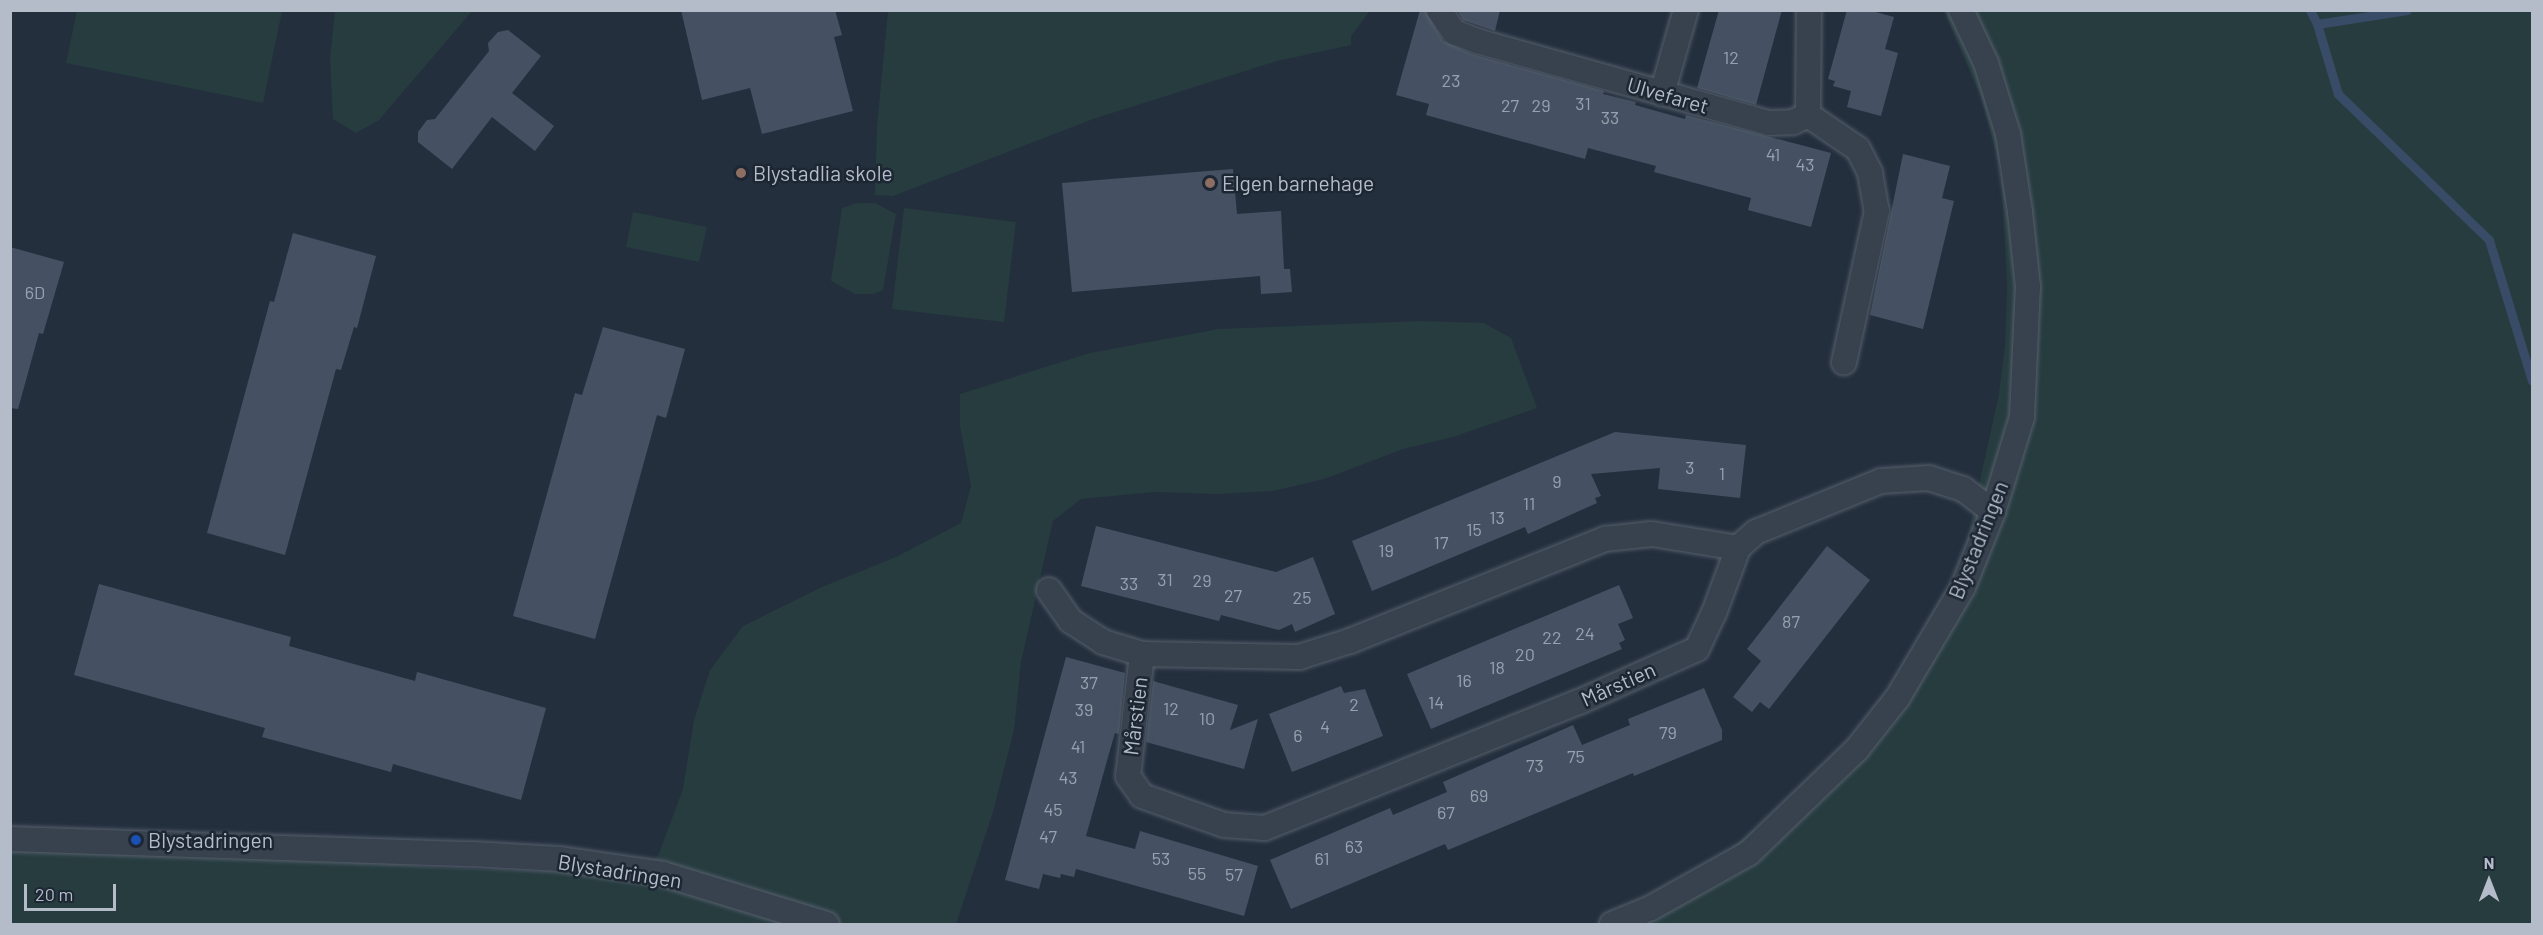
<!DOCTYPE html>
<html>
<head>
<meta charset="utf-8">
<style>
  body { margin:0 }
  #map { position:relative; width:2543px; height:935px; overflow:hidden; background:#242f3e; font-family:Barlow,sans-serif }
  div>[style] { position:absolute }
  .green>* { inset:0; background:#263c3f }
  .stream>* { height:9px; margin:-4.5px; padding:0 4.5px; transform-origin:4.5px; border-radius:4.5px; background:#394c67 }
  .building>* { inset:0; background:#455162 }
  .roads { filter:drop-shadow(0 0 2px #565f6c) drop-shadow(0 0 2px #565f6c) }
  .street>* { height:24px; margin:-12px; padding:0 12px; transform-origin:12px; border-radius:12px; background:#38414e }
  .dots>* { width:16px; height:16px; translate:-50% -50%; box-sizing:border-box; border:3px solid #1d2633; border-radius:50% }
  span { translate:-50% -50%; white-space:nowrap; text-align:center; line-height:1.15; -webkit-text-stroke:5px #1d2633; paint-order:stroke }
  .number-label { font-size:18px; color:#98a1af }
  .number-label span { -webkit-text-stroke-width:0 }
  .street-label { font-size:21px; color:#b4bcc9 }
  .poi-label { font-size:21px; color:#b4bcc9 }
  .left { translate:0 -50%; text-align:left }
  .frame { position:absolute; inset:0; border:12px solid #b4bcc9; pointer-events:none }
  .north { position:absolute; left:2459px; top:851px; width:60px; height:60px; -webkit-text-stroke:4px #1d2633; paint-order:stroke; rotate:0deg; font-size:16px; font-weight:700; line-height:24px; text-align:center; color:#b4bcc9 }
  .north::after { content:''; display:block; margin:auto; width:21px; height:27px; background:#b4bcc9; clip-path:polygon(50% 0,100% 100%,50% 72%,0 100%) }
  .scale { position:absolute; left:24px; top:884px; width:92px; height:27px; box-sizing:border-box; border:3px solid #b4bcc9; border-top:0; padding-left:8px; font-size:18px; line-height:21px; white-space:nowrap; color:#b4bcc9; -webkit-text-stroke:4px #1d2633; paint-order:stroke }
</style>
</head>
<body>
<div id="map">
  <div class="green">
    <div style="clip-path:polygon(77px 11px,282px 11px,263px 103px,66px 63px)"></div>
    <div style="clip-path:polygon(335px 11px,335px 10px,472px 11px,379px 120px,356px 133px,333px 119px,330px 59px)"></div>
    <div style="clip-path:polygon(888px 11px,888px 10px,1370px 11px,1351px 36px,1351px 45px,1277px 61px,1093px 119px,893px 196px,875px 195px,877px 126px)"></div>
    <div style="clip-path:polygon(1944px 11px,2532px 11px,2532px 924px,1595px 924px,1715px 861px,1846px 756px,1957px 585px,1999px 394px,2005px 344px,2007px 285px,2001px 170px,1981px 97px)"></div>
    <div style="clip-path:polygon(857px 203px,875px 203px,896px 214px,883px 290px,873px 294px,855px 294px,831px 281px,842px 208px)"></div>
    <div style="clip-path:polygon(904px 208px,1016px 222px,1004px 322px,892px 309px)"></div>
    <div style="clip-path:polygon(633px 212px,707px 227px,699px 262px,626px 247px)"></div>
    <div style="clip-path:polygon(1420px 321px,1484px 323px,1511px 338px,1537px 408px,1453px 437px,1403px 449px,1324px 479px,1273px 491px,1218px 494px,1154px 492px,1081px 499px,1053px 521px,1021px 662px,1014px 730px,993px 812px,956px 924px,11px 924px,10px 830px,443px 868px,635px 874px,658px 856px,683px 789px,694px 720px,710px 670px,743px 626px,822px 587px,896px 557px,961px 523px,971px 486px,960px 426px,960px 394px,1090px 353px,1219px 329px)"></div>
  </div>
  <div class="stream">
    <div style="left:2310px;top:10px;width:16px;rotate:63deg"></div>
    <div style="left:2317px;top:24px;width:73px;rotate:73.3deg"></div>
    <div style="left:2338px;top:94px;width:210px;rotate:44deg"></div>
    <div style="left:2489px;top:240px;width:147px;rotate:73deg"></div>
    <div style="left:2317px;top:24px;width:91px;rotate:-8.8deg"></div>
  </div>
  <div class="building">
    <div style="clip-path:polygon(681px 10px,835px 10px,842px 35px,834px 37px,853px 111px,762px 134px,750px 88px,702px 100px)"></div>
    <div style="clip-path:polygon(1420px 10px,1425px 10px,1443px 41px,1472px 54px,1604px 91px,1603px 94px,1636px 102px,1635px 105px,1685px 119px,1686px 115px,1831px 153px,1811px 227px,1748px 210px,1751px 198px,1654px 172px,1656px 166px,1588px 148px,1585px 159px,1426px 115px,1429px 104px,1396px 95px)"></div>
    <div style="clip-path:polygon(1457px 10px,1500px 10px,1495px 31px,1463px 20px)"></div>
    <div style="clip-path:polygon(1719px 10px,1782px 10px,1756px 105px,1697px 88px)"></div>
    <div style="clip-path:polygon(1847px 10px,1868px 10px,1894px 17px,1885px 49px,1898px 53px,1881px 116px,1847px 107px,1851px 91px,1833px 86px,1835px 81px,1828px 79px)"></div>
    <div style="clip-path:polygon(508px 30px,541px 56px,512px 93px,554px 126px,535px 151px,492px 117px,452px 169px,418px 142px,418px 132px,427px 120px,435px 119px,489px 51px,488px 43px,498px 32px)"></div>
    <div style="clip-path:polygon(1903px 154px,1950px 166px,1942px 198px,1954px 201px,1923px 329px,1870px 315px)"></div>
    <div style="clip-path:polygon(1233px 169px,1237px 214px,1281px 211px,1284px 269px,1290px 269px,1292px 292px,1261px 294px,1260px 276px,1072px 292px,1062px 183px)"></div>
    <div style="clip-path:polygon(293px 233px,376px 256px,357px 328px,354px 327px,341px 370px,336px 369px,285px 555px,207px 533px,270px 301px,274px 302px)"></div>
    <div style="clip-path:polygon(10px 247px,64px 262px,43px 334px,39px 333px,18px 409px,10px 408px)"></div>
    <div style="clip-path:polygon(603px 327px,685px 349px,666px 418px,657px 415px,595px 639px,513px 616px,575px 393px,582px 395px)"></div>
    <div style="clip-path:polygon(1615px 432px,1746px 445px,1740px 498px,1658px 489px,1660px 468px,1591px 474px,1601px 496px,1595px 498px,1597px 503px,1528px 534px,1525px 527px,1372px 591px,1352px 541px)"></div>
    <div style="clip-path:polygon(1096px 526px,1276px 572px,1313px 557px,1335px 614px,1295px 632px,1292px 624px,1279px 630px,1221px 615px,1219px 621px,1081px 586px)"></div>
    <div style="clip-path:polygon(1827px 546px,1870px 580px,1769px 709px,1760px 702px,1752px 712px,1733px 697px,1761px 661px,1747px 649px)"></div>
    <div style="clip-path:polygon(99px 584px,291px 637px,289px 646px,415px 681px,417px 672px,546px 708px,521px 800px,393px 764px,391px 772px,262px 737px,265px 728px,74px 675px)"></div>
    <div style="clip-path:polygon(1619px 585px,1633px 618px,1618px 624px,1625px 640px,1619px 643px,1622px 649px,1431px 729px,1407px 674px)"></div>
    <div style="clip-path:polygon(1066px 657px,1125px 673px,1119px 734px,1115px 733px,1110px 750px,1086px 836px,1135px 849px,1140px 831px,1258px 866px,1244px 916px,1076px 869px,1074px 877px,1061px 874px,1060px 878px,1043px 874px,1039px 889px,1005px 880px)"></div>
    <div style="clip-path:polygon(1153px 681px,1238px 705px,1230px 730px,1258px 719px,1244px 769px,1146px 742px)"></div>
    <div style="clip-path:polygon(1341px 686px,1344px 693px,1365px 689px,1383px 736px,1292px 772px,1269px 714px)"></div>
    <div style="clip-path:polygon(1704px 688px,1722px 730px,1722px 740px,1634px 776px,1633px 773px,1448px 850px,1445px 844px,1291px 909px,1270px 860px,1390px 808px,1393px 815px,1447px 792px,1443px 782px,1573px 725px,1582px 745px,1630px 725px,1628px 719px)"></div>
  </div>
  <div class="roads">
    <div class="street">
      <div style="left:1439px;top:10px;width:27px;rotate:56deg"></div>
      <div style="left:1454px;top:32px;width:25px;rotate:21deg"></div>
      <div style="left:1477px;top:41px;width:303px;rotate:15.7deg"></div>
      <div style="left:1769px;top:123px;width:24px;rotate:-2deg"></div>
      <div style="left:1793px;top:122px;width:17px;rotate:-25deg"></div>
      <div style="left:1808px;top:115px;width:105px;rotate:-89.5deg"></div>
      <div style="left:1662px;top:94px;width:87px;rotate:-74.1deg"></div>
      <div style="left:1808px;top:115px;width:60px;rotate:34.2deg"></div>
      <div style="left:1858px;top:149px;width:27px;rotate:63deg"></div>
      <div style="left:1870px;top:173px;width:39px;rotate:80deg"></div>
      <div style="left:1877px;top:211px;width:155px;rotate:102.3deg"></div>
      <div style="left:1049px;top:590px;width:38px;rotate:55deg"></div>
      <div style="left:1071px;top:621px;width:38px;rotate:33deg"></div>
      <div style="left:1103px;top:642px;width:41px;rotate:17.1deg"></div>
      <div style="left:1142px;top:654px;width:157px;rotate:1.1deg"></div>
      <div style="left:1299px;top:657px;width:53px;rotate:-17.4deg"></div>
      <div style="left:1350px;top:641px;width:275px;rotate:-21.8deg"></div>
      <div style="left:1605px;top:539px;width:47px;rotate:-6.1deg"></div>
      <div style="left:1652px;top:534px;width:87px;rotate:9.2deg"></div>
      <div style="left:1142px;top:654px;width:123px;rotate:96.5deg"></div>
      <div style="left:1128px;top:776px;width:24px;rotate:55deg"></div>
      <div style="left:1142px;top:796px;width:87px;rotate:19.5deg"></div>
      <div style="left:1224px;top:825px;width:41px;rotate:4.2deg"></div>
      <div style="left:1265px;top:828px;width:338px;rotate:-21.9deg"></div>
      <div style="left:1579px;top:702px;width:129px;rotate:-24.2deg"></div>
      <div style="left:1697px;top:649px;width:40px;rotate:-65deg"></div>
      <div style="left:1714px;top:613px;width:69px;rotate:-69.7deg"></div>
      <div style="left:1738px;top:548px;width:24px;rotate:-42deg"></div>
      <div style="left:1756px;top:532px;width:135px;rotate:-22.2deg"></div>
      <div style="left:1881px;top:481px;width:48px;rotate:-3.6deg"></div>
      <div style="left:1929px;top:478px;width:36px;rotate:18deg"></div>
      <div style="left:1963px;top:489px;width:38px;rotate:37deg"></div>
      <div style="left:10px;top:839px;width:462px;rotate:1.9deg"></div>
      <div style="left:472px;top:854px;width:87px;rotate:3.3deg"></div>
      <div style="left:559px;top:859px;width:105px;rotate:8.2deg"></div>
      <div style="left:663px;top:874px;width:171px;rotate:17deg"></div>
      <div style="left:1612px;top:924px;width:42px;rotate:-22.3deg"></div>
      <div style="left:1651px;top:908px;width:112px;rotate:-29.3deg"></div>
      <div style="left:1749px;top:853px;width:150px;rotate:-43.9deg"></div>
      <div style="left:1857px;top:749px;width:66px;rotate:-51.7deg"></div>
      <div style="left:1898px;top:697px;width:128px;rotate:-59.4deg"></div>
      <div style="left:1963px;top:587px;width:81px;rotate:-68.2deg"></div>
      <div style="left:1993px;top:512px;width:99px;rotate:-73deg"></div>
      <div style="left:2022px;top:417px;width:130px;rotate:-87.4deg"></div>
      <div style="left:2028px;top:287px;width:75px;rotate:-96.1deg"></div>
      <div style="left:2020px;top:212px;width:79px;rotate:-98.7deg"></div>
      <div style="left:2008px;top:134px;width:74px;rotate:-107.2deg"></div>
      <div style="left:1986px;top:63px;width:59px;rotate:-115.3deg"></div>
    </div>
  </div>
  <div class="dots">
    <div style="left:741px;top:173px;background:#8d6e63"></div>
    <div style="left:1210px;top:183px;background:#8d6e63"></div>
    <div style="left:136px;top:840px;background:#1a4fb4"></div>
  </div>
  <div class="number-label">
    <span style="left:1731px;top:57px">12</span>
    <span style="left:1451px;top:80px">23</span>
    <span style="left:1583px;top:103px">31</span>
    <span style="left:1510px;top:105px">27</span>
    <span style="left:1541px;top:105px">29</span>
    <span style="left:1610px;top:117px">33</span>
    <span style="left:1773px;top:154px">41</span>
    <span style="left:1805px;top:164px">43</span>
    <span style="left:35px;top:292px">6D</span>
    <span style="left:1690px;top:467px">3</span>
    <span style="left:1722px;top:473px">1</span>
    <span style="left:1557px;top:481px">9</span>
    <span style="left:1529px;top:503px">11</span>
    <span style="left:1497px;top:517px">13</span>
    <span style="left:1474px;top:529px">15</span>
    <span style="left:1441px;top:542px">17</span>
    <span style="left:1386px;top:550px">19</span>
    <span style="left:1165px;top:579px">31</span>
    <span style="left:1202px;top:580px">29</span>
    <span style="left:1129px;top:583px">33</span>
    <span style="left:1233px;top:595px">27</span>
    <span style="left:1302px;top:597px">25</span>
    <span style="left:1791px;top:621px">87</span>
    <span style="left:1585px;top:633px">24</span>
    <span style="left:1552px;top:637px">22</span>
    <span style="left:1525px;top:654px">20</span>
    <span style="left:1497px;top:667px">18</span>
    <span style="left:1464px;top:680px">16</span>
    <span style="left:1089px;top:682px">37</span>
    <span style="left:1436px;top:702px">14</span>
    <span style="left:1354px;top:704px">2</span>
    <span style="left:1171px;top:708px">12</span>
    <span style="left:1084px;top:709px">39</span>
    <span style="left:1207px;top:718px">10</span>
    <span style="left:1325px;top:726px">4</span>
    <span style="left:1668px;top:732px">79</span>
    <span style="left:1298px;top:735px">6</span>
    <span style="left:1078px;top:746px">41</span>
    <span style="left:1576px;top:756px">75</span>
    <span style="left:1535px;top:765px">73</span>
    <span style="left:1068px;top:777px">43</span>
    <span style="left:1479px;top:795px">69</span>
    <span style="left:1053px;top:809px">45</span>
    <span style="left:1446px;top:812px">67</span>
    <span style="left:1048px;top:836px">47</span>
    <span style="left:1354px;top:846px">63</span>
    <span style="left:1161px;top:858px">53</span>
    <span style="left:1322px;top:858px">61</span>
    <span style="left:1197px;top:873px">55</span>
    <span style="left:1234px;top:874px">57</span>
  </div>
  <div class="street-label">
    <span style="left:1668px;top:95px;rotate:16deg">Ulvefaret</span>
    <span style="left:1978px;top:540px;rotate:-68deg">Blystadringen</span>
    <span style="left:1618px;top:684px;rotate:-24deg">Mårstien</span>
    <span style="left:1135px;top:716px;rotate:-83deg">Mårstien</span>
    <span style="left:620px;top:871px;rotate:9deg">Blystadringen</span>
  </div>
  <div class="poi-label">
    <span class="left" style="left:753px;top:173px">Blystadlia skole</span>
    <span class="left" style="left:1222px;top:183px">Elgen barnehage</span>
    <span class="left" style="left:148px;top:840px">Blystadringen</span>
  </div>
  <div class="frame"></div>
  <div class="north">N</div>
  <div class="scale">20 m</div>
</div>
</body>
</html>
